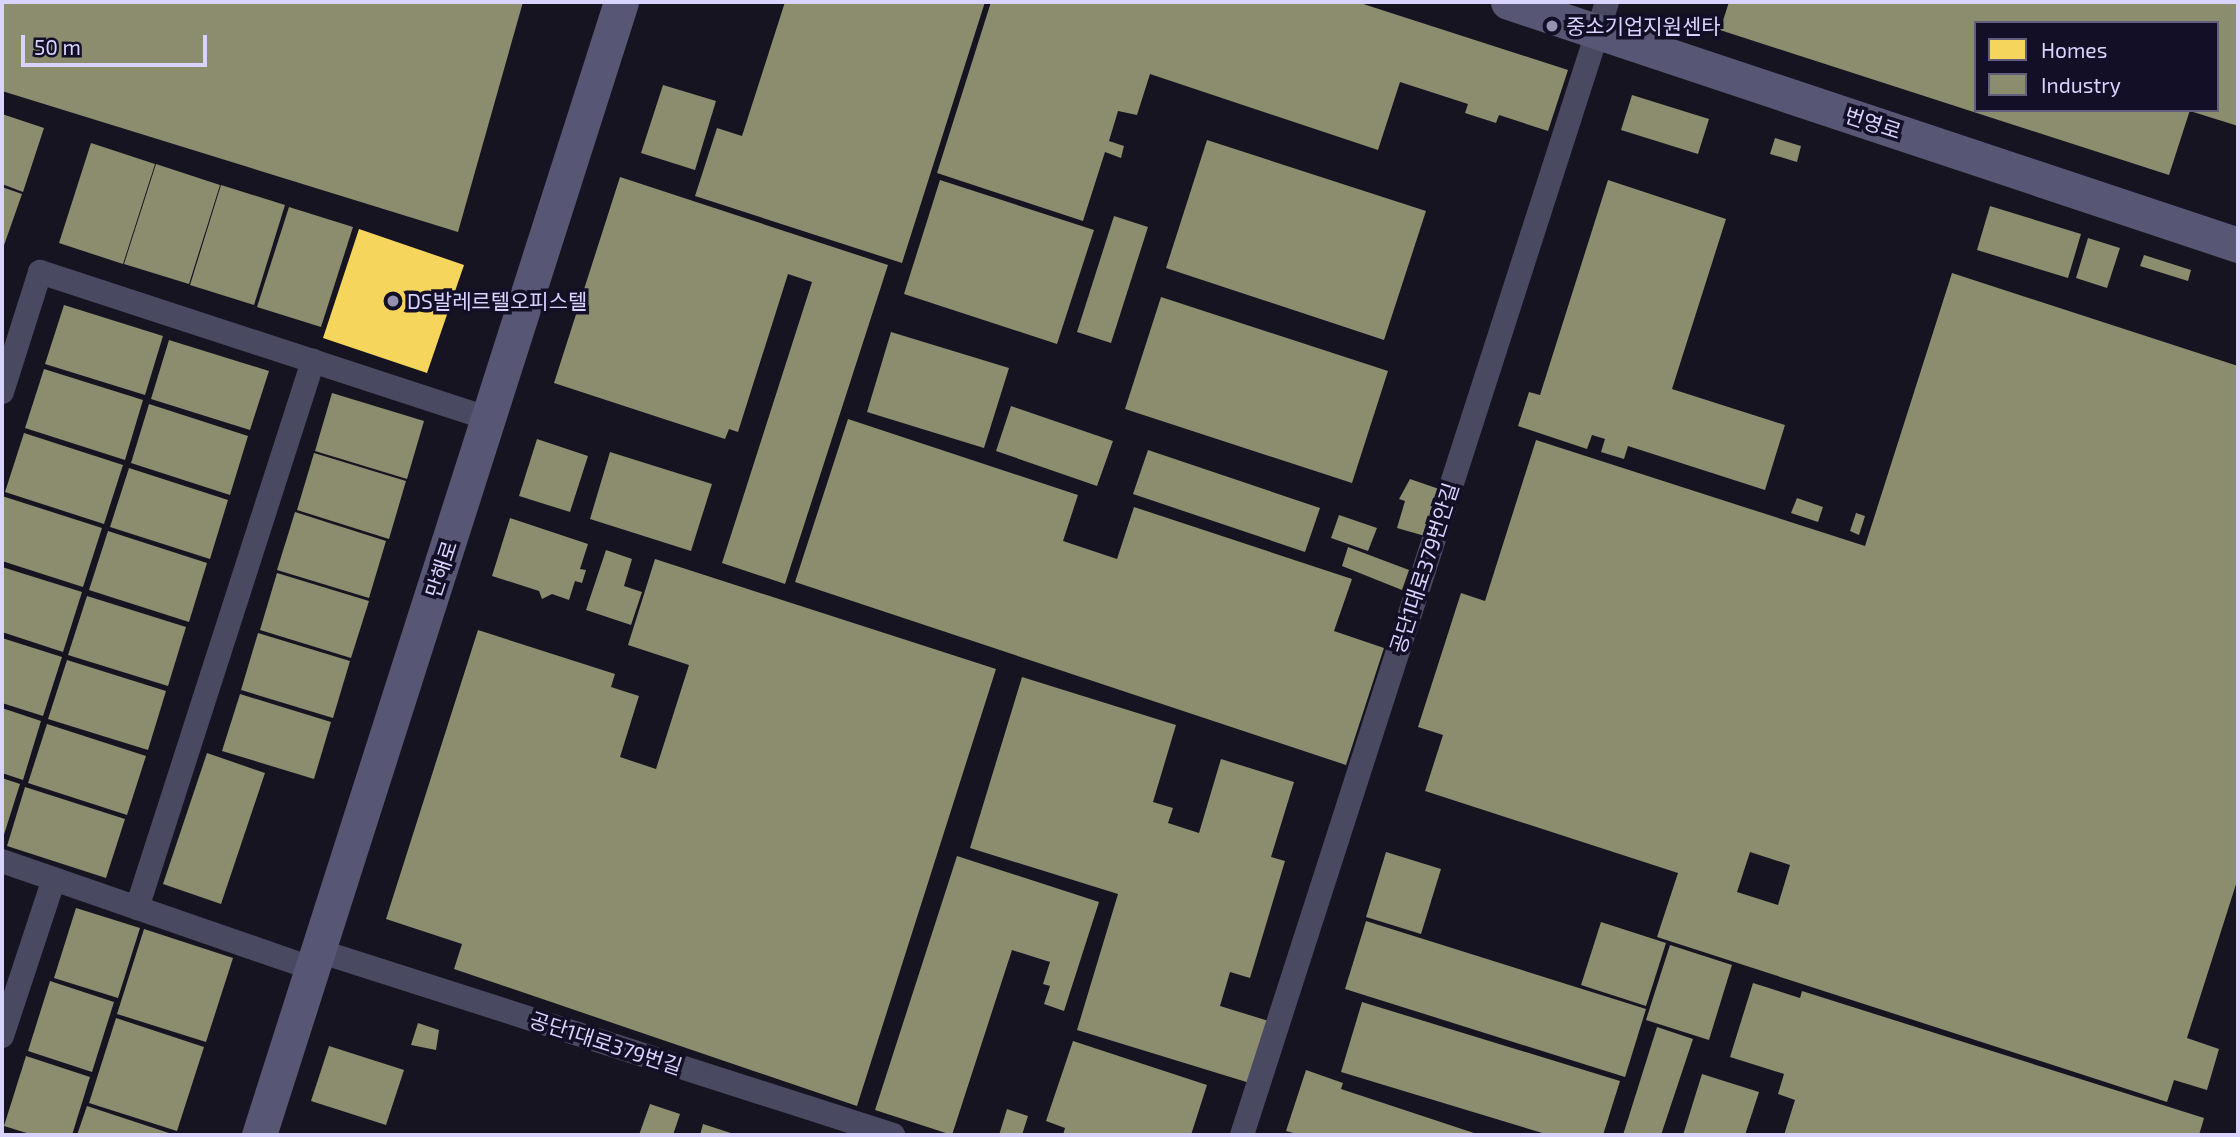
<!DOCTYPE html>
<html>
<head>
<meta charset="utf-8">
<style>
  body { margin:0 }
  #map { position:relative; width:2240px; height:1137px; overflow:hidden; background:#161421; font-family:"Exo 2","Noto Sans KR",sans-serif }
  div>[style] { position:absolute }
  .homes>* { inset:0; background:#f6d55c }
  .industry>* { inset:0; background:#8c8c6e }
  .street>* { height:24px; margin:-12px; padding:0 12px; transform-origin:12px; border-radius:12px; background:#4a4962 }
  .secondary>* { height:35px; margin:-17.5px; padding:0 17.5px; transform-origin:17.5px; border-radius:17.5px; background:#575674 }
  .dots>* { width:19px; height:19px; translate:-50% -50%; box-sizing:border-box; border:4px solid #130f26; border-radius:50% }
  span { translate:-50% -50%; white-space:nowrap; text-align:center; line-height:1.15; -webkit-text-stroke:7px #130f26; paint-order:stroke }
  .poi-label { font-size:21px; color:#d9d4ff }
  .left { translate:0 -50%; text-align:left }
  .street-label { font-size:21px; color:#d9d4ff }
  .frame { position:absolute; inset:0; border:4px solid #d9d4ff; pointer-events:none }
  .legend { position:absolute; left:1974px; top:21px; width:245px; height:91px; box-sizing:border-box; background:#130f26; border:2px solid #625e7d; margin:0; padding:9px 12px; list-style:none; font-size:21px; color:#d9d4ff }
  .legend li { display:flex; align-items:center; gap:14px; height:35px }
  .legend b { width:35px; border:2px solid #625e7d }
  .scale { position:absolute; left:21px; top:35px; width:186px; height:32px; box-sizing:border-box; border:4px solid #d9d4ff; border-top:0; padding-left:9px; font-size:21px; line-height:24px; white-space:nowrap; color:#d9d4ff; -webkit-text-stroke:5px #130f26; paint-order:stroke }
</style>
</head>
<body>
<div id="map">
  <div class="homes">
    <div style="clip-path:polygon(359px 229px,464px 265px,427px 373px,323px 338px)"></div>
  </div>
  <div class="industry">
    <div style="clip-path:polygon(2px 2px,523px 2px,458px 232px,2px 91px)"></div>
    <div style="clip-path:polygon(785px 2px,985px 2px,902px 263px,695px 196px,717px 128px,742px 136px)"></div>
    <div style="clip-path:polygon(991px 2px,1357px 2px,1568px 70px,1548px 131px,1499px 115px,1496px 123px,1465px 113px,1468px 104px,1400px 82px,1378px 150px,1150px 74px,1137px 115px,1118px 111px,1109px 141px,1124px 146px,1121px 158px,1105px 152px,1083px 221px,937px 173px)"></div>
    <div style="clip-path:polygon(1729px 2px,2238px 2px,2238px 126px,2190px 111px,2217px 110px,2217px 23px,1976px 23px,1976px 110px,2190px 110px,2169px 175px,1720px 30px)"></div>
    <div style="clip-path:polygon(663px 85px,716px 101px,695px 170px,641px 153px)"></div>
    <div style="clip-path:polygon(1632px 95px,1709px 119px,1698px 154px,1621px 130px)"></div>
    <div style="clip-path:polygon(2px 114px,44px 128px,23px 192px,2px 184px)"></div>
    <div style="clip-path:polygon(1775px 138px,1801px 146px,1797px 162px,1770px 154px)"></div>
    <div style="clip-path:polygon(1207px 140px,1426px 211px,1384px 340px,1166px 268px)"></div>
    <div style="clip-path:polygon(91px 143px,155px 164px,123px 264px,59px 243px)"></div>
    <div style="clip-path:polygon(156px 164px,220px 185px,189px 284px,124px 264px)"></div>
    <div style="clip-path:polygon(620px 177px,888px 265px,785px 584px,722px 563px,812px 282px,788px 274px,738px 432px,729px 429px,725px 439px,554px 383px)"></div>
    <div style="clip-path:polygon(940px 180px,1094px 230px,1057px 344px,904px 294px)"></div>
    <div style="clip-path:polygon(1608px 180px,1726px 219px,1672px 389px,1785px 425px,1765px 490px,1628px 446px,1624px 459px,1601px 452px,1605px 439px,1592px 435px,1587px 449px,1518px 426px,1529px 392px,1540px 395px)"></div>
    <div style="clip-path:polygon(221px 185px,285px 205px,254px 305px,190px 285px)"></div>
    <div style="clip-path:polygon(2px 187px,22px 194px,2px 251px)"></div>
    <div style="clip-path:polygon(1990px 206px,2081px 234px,2068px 278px,1977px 250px)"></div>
    <div style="clip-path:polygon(289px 207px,353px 227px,321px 327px,257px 307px)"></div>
    <div style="clip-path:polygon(1114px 216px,1148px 227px,1111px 343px,1077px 332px)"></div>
    <div style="clip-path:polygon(2088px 238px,2120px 248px,2107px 288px,2076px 278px)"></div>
    <div style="clip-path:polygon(2144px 255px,2191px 270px,2188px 281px,2140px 266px)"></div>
    <div style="clip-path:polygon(evenodd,1952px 273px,2238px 366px,2238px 878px,2187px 1038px,2219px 1049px,2207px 1090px,2174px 1080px,2167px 1102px,1657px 937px,1678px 873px,1425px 791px,1443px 735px,1418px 727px,1461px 593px,1485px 601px,1536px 440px,1865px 546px,1952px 273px,1750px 852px,1790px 865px,1778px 905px,1737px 892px,1750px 852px)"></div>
    <div style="clip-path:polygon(1161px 297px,1388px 371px,1352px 483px,1125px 409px)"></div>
    <div style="clip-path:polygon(64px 305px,163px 336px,145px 395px,45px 364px)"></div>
    <div style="clip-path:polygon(891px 332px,1009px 368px,984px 448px,867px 412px)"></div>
    <div style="clip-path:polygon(169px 340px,269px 371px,250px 430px,151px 399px)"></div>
    <div style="clip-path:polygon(44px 369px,143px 400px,125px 460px,25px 428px)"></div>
    <div style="clip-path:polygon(332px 393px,424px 421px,407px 479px,315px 451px)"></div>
    <div style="clip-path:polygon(149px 404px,248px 436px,230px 495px,131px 463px)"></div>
    <div style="clip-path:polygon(1011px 406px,1113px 441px,1097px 486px,996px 451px)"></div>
    <div style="clip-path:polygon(848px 419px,1078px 495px,1063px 541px,1117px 559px,1134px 507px,1352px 579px,1334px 631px,1384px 648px,1346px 765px,795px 582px)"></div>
    <div style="clip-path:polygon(24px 433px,123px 465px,104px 524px,5px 492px)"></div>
    <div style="clip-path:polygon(537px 439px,588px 456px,570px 512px,519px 496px)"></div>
    <div style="clip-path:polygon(1148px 450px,1320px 508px,1305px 552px,1133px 494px)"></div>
    <div style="clip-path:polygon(610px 452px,712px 484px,691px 551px,590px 519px)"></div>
    <div style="clip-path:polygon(314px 453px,406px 481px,389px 539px,297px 510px)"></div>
    <div style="clip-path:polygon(129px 468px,228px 500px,210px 559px,110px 527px)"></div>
    <div style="clip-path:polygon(1410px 479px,1439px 489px,1425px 536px,1397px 528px,1405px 501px,1399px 499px)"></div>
    <div style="clip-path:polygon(2px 496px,102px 528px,83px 587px,2px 561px)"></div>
    <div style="clip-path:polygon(1797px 498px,1823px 507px,1818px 522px,1791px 513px)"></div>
    <div style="clip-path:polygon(295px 512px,386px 541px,369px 598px,277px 570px)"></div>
    <div style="clip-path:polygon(1856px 513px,1865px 516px,1859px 535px,1850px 531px)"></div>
    <div style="clip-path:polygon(1339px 515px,1377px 528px,1368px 551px,1331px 538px)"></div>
    <div style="clip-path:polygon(510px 518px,588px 544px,580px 569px,586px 570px,582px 583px,575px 581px,569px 600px,552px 594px,542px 599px,539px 591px,492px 576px)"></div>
    <div style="clip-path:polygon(108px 531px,207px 563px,189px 622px,89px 590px)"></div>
    <div style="clip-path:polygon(1348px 547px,1409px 570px,1402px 590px,1342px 566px)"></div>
    <div style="clip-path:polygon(606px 550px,632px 559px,624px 586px,642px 592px,631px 625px,586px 610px)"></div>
    <div style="clip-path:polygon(655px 559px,996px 669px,857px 1106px,454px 969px,462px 944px,386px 919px,478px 630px,615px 674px,611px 687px,639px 696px,620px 757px,656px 769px,689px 665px,628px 645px)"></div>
    <div style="clip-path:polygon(2px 567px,82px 592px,63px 652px,2px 632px)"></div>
    <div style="clip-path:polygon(277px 573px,369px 601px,351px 658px,260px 630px)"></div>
    <div style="clip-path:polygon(87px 596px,186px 627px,168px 686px,68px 655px)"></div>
    <div style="clip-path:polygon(258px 633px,350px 661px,333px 718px,241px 690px)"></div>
    <div style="clip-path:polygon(2px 638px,62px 657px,43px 716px,2px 703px)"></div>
    <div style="clip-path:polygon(67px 660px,166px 691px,148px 750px,48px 719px)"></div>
    <div style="clip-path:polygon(1022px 677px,1176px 725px,1153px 802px,1173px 808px,1168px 823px,1199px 833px,1221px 759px,1294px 782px,1271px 857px,1285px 861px,1250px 978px,1230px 972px,1220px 1006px,1272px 1022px,1253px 1084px,1077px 1030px,1118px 894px,970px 848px)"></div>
    <div style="clip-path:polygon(240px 694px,331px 722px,314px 779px,222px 751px)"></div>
    <div style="clip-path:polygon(2px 708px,41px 721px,23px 780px,2px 773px)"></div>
    <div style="clip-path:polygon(47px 724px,146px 756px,127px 815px,28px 783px)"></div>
    <div style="clip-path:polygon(207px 753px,265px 773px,221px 904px,163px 884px)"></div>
    <div style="clip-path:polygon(2px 778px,20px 784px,2px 841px)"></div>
    <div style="clip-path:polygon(25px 787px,125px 819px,106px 878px,7px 846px)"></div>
    <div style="clip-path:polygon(1386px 852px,1441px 869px,1421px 934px,1366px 917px)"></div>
    <div style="clip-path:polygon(957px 856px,1099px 902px,1064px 1011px,1044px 1004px,1050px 986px,1043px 984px,1050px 962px,1012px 950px,952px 1135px,875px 1110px)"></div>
    <div style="clip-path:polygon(76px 908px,140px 928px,118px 998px,54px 978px)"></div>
    <div style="clip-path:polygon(1366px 921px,1646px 1009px,1625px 1077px,1345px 989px)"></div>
    <div style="clip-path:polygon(1601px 922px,1666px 943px,1646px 1006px,1581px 985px)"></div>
    <div style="clip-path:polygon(144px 929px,233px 958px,206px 1042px,117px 1014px)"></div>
    <div style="clip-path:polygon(1670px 945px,1732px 965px,1709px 1040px,1646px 1020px)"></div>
    <div style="clip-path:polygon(50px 981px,114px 1002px,92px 1072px,28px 1051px)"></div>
    <div style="clip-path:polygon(1753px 983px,1800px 998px,1802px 991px,2204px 1118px,2202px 1125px,2199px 1135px,1784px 1135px,1795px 1100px,1778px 1094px,1784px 1074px,1730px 1057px)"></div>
    <div style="clip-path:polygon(1362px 1002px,1620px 1081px,1603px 1135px,1549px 1135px,1341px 1072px)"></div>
    <div style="clip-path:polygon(116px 1018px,204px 1047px,177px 1131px,89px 1103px)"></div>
    <div style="clip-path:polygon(418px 1023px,439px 1030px,436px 1050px,411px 1045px)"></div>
    <div style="clip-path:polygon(1657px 1027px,1693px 1039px,1661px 1135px,1623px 1135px)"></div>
    <div style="clip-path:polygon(1073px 1041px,1207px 1085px,1191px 1135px,1063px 1135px,1065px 1128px,1046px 1121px)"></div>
    <div style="clip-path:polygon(329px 1046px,404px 1070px,386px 1125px,311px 1101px)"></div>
    <div style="clip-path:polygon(26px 1056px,90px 1077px,72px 1135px,33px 1135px,4px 1126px)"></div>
    <div style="clip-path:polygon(1306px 1070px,1343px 1083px,1341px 1089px,1480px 1135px,1301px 1135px,1286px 1131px)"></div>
    <div style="clip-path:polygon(1702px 1074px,1759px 1092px,1745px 1135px,1683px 1135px)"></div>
    <div style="clip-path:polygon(650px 1104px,680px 1114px,673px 1135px,639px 1135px)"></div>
    <div style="clip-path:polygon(87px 1106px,175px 1135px,77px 1135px)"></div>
    <div style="clip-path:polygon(1007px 1109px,1028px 1116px,1022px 1135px,999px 1135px)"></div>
    <div style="clip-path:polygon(703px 1124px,737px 1135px,700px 1135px)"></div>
  </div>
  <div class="street">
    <div style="left:2px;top:392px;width:126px;rotate:-72.4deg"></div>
    <div style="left:40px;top:272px;width:472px;rotate:18.1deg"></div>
    <div style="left:2px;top:861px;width:330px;rotate:19.1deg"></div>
    <div style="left:137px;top:908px;width:575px;rotate:-72.16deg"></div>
    <div style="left:319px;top:951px;width:603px;rotate:17.77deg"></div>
    <div style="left:2px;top:1036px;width:165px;rotate:-71.7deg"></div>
    <div style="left:1242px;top:1135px;width:1190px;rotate:-72.14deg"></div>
  </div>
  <div class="secondary">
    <div style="left:1508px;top:2px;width:769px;rotate:18.41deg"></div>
    <div style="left:259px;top:1135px;width:1189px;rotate:-72.28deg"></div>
  </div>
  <div class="dots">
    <div style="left:1552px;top:26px;background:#9591b1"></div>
    <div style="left:393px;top:301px;background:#9591b1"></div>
  </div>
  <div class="poi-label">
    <span class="left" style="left:1566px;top:26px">중소기업지원센타</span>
    <span class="left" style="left:407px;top:301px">DS발레르텔오피스텔</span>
  </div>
  <div class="street-label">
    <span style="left:1873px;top:123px;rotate:18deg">번영로</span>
    <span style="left:1424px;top:568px;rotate:-72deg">공단1대로379번안길</span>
    <span style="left:441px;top:569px;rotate:-72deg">만해로</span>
    <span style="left:606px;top:1043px;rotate:18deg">공단1대로379번길</span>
  </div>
  <div class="frame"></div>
  <ul class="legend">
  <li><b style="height:19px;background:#f6d55c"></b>Homes</li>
  <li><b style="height:19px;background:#8c8c6e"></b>Industry</li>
  </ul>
  <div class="scale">50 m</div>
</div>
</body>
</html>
